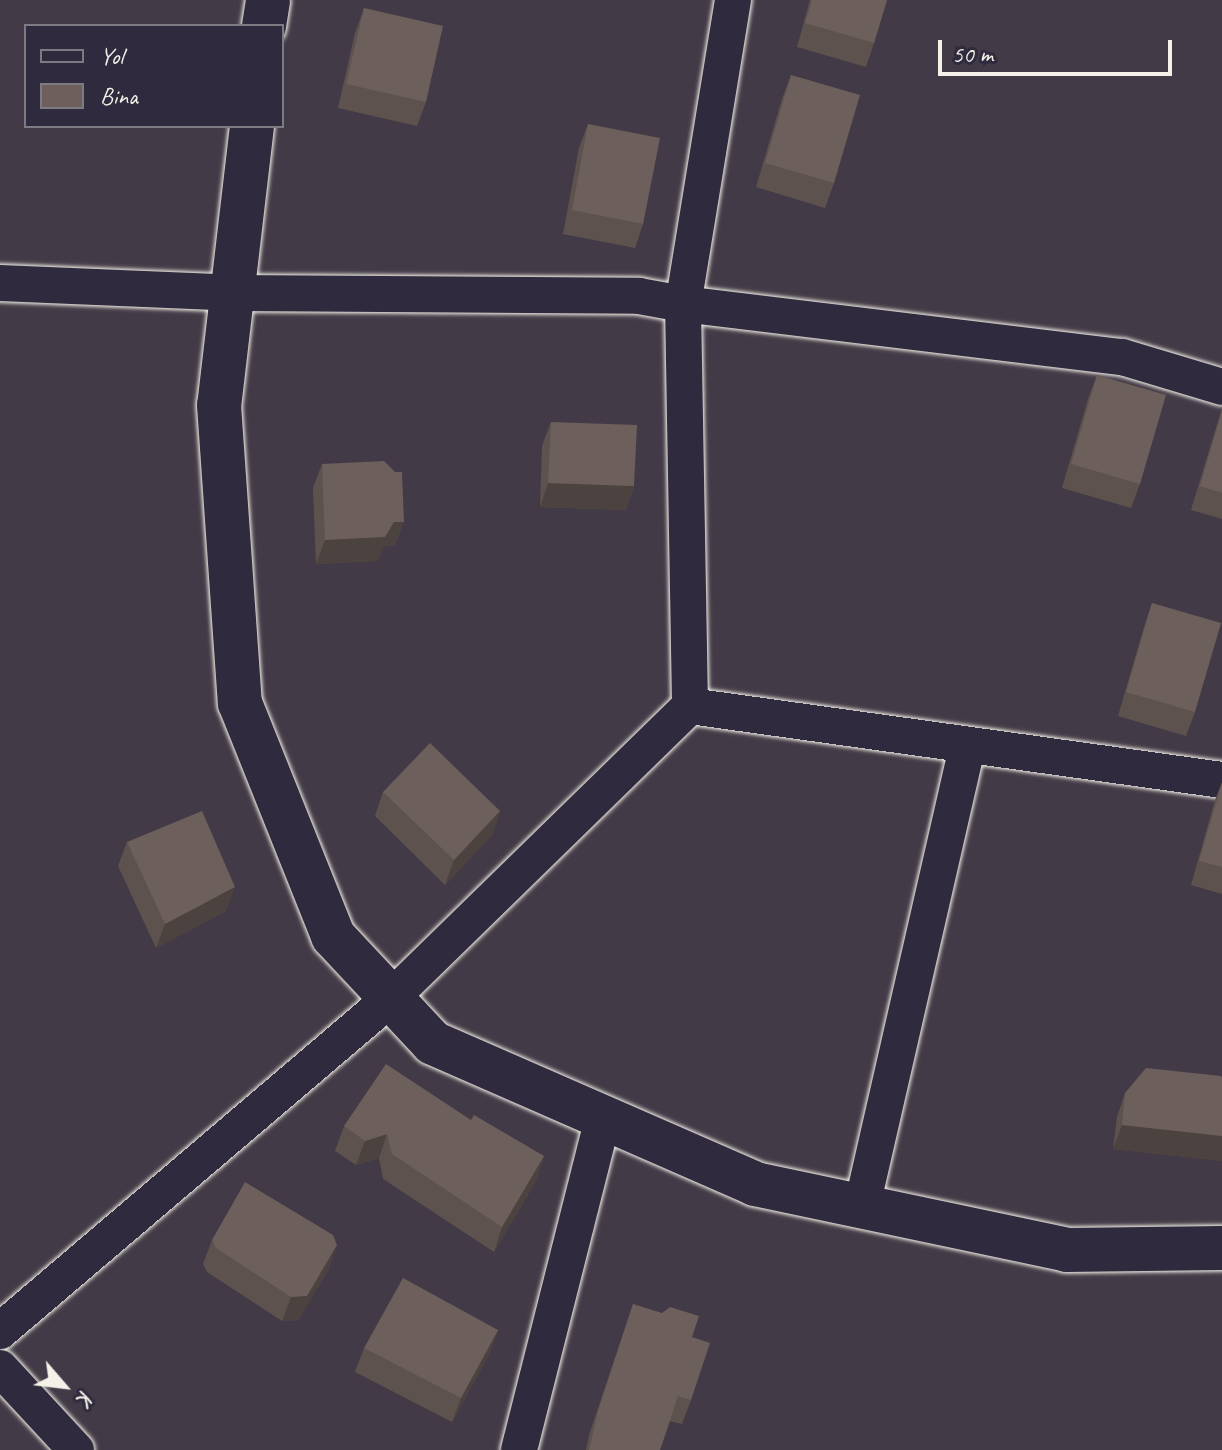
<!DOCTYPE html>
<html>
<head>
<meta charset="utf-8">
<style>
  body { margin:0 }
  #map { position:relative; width:1222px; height:1450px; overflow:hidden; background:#423a46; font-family:Caveat,sans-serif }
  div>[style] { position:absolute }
  .roads { filter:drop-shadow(0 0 2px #f4f1e8) drop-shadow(0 0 2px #f4f1e8) }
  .minor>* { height:36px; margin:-18px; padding:0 18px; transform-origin:18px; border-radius:18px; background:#2f2a3d }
  .tertiary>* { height:44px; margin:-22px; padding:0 22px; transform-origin:22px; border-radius:22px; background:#2f2a3d }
  .wall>* { inset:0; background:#5e524e }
  .shaded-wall>* { inset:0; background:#4c4240 }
  .building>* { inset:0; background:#6d5f5b }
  span { translate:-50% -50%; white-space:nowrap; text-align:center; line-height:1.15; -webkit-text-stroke:8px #2f2a3d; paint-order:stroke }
  .legend { position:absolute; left:24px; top:24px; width:260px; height:104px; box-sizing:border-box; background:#2f2a3d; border:2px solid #7e7a81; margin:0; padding:10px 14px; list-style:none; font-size:24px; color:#f4f1e8 }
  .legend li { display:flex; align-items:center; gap:16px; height:40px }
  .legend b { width:40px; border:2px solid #7e7a81 }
  .north { position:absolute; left:24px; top:1346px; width:80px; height:80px; -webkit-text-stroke:6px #2f2a3d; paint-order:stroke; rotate:118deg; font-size:22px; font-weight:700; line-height:32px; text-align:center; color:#f4f1e8 }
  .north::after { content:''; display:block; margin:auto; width:28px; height:36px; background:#f4f1e8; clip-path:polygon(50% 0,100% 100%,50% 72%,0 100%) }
  .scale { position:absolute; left:938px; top:40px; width:234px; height:36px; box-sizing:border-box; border:4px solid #f4f1e8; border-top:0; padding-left:10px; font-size:24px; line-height:28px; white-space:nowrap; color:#f4f1e8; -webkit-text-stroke:6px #2f2a3d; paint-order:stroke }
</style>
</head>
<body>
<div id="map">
  <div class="roads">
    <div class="minor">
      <div style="left:733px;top:0;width:308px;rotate:99.3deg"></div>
      <div style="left:683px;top:304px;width:442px;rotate:6.9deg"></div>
      <div style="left:1122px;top:357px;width:104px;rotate:16.7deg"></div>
      <div style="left:0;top:283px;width:234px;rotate:2.4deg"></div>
      <div style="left:234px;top:293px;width:405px;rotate:0.4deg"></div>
      <div style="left:639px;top:296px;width:45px;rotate:10.3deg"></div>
      <div style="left:683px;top:304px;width:402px;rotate:89deg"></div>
      <div style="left:690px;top:706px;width:418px;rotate:135.7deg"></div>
      <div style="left:391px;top:998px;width:514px;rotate:139.58deg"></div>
      <div style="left:690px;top:706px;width:537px;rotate:7.92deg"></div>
      <div style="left:862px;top:1206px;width:473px;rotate:-77.1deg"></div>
      <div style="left:0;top:1368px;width:112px;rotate:47.2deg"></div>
      <div style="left:519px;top:1450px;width:343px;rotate:-75.8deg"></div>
    </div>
    <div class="tertiary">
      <div style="left:264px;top:26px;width:26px;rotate:-81deg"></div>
      <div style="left:252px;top:126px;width:281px;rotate:96.7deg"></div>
      <div style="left:219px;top:405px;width:299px;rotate:86deg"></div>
      <div style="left:240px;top:703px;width:251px;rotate:68.2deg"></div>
      <div style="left:333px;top:936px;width:146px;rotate:46.9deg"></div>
      <div style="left:433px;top:1043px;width:352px;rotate:23.6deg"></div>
      <div style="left:755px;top:1184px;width:319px;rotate:11.9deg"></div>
      <div style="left:1067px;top:1250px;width:155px;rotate:-0.7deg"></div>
    </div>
  </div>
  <div class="wall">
    <div style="clip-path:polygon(810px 0,887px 0,874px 43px,866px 67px,797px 47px)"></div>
    <div style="clip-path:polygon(364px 8px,426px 102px,417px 126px,338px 108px,355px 33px)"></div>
    <div style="clip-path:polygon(791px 75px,834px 183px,825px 208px,756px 187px,782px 99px)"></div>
    <div style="clip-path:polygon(588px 124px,643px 224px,635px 248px,563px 234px,579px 148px)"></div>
    <div style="clip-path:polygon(1097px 375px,1140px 484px,1131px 508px,1062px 488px,1088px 399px)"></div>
    <div style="clip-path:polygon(1222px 408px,1222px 519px,1191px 510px)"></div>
    <div style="clip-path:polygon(551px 422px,634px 486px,626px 510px,540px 507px,542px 446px)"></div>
    <div style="clip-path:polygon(322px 464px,395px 546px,385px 546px,377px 561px,316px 564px,313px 488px)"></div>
    <div style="clip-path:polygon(1152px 603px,1195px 712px,1186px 736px,1118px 716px,1144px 627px)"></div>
    <div style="clip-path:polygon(1222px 782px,1222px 894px,1191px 885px,1215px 800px)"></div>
    <div style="clip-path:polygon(383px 792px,500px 811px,492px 835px,445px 885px,375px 816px)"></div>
    <div style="clip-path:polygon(127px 842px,226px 911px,156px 948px,118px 866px)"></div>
    <div style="clip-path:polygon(1222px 1078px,1222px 1161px,1113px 1149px,1117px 1117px,1125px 1093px)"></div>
    <div style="clip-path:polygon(471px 1120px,544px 1156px,536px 1181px,494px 1252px,383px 1179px,379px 1158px,356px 1165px,335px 1151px,344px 1126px)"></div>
    <div style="clip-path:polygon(212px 1240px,329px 1269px,298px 1320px,282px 1321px,207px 1272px,203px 1264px)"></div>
    <div style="clip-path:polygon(633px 1304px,692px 1337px,691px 1400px,682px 1424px,670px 1421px,660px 1450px,586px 1450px,589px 1435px)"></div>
    <div style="clip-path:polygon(498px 1330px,489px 1355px,452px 1422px,355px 1372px,364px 1348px)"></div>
  </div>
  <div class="shaded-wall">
    <div style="clip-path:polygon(548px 483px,634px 486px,626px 510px,540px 507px)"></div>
    <div style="clip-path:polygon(394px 522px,404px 522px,395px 546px,385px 546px,377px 561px,316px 564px,325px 540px)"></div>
    <div style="clip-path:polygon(500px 811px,492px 835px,445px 885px,454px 860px)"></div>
    <div style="clip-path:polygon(235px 887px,226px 911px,156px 948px,165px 924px)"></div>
    <div style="clip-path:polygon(1122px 1125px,1222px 1136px,1222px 1161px,1113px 1149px)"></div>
    <div style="clip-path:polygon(387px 1134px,379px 1158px,356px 1165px,365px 1141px)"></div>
    <div style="clip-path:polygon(544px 1156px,536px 1181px,494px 1252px,502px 1227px)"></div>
    <div style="clip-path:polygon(337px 1245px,329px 1269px,298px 1320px,282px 1321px,291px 1297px)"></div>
    <div style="clip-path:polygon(498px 1330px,489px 1355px,452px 1422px,461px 1398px)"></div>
  </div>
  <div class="building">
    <div style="clip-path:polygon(812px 0,887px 0,874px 43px,805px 23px)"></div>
    <div style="clip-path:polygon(364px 8px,443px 26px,426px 102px,346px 84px)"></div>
    <div style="clip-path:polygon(791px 75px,860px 95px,834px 183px,765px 163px)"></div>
    <div style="clip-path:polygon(588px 124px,660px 138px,643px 224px,572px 210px)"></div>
    <div style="clip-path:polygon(1097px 375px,1166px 395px,1140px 484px,1071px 464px)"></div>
    <div style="clip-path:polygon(1222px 411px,1222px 493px,1200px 486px)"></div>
    <div style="clip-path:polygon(551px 422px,637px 425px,634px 486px,548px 483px)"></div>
    <div style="clip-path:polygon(384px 461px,395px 472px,402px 472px,404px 522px,394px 522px,385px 537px,325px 540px,322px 464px)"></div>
    <div style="clip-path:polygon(1152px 603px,1221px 623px,1195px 712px,1126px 692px)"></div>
    <div style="clip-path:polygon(430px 743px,500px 811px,454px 860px,383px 792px)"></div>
    <div style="clip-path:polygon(1222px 783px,1222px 867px,1199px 861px)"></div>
    <div style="clip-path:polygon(202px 811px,235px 887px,165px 924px,127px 842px)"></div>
    <div style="clip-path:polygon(386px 1064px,471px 1120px,474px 1115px,544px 1156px,502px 1227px,392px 1154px,387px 1134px,365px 1141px,344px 1126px)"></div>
    <div style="clip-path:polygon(1146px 1068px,1221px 1076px,1222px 1078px,1222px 1136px,1122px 1125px,1125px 1093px)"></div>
    <div style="clip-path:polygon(245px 1182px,333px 1235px,337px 1245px,307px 1296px,291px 1297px,216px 1248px,212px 1240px)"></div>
    <div style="clip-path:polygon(403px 1278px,498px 1330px,461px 1398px,364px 1348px)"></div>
    <div style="clip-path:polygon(633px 1304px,662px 1313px,670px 1307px,699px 1316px,692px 1337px,710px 1343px,691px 1400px,678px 1396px,660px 1450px,589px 1450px,598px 1411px)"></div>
  </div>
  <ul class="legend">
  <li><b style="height:10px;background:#2f2a3d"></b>Yol</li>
  <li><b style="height:22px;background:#6d5f5b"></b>Bina</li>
  </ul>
  <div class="north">K</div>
  <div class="scale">50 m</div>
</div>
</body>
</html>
